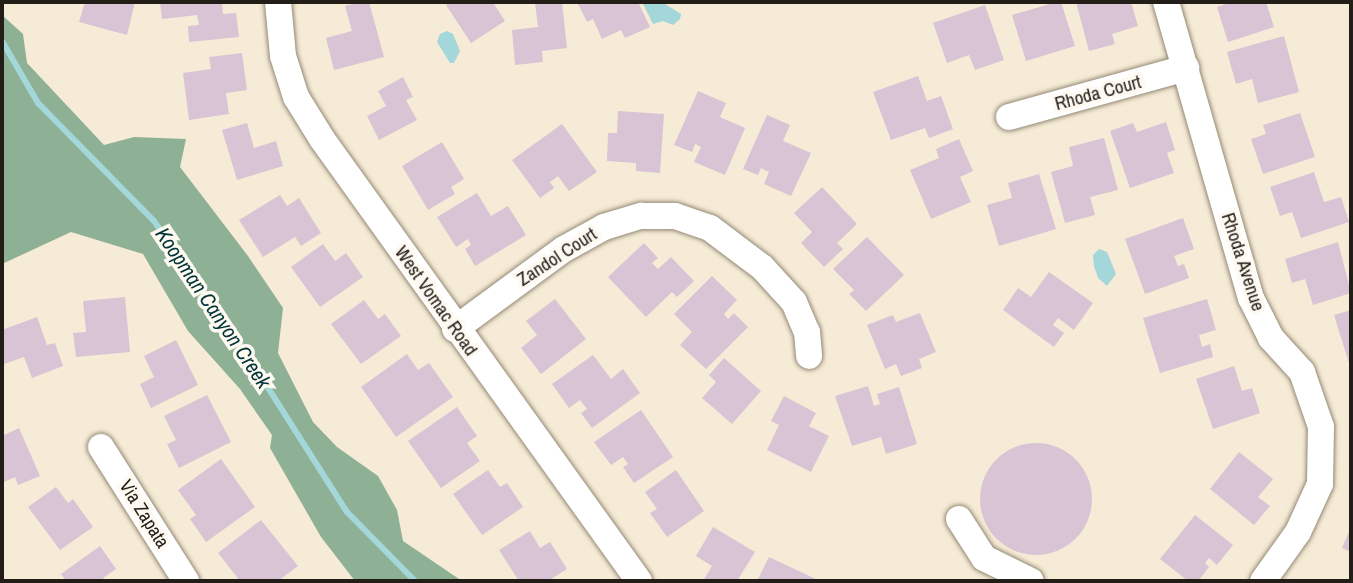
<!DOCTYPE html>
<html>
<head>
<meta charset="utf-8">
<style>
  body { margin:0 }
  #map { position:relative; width:1353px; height:583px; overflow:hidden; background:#f6ebd6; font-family:"Archivo Narrow",sans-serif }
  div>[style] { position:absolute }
  .forest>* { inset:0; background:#8eb095 }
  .water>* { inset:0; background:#a3d7da }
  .stream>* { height:6px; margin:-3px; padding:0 3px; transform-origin:3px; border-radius:3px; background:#a3d7da }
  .building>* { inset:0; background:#d8c4d4 }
  .round { border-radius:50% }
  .roads { filter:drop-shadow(0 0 2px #938975) drop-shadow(0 0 2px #938975) }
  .minor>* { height:26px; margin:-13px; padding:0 13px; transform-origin:13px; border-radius:13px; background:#fff }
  span { translate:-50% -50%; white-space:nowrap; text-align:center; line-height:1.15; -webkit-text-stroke:7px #fef9f1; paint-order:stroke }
  .street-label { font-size:19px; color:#221e17 }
  .water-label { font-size:21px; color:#013538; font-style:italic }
  .frame { position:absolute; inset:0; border:4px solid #221e17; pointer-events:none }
</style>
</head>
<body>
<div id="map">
  <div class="forest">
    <div style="clip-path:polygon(2px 15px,23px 34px,27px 63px,104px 145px,134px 137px,186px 139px,180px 167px,248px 256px,283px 308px,278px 353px,313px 422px,337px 447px,378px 476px,397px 510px,403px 541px,462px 581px,355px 581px,321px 537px,270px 448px,272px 435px,240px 389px,188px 331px,143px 254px,71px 232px,2px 264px)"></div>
  </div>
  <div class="water">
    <div style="clip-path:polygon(642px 2px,662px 2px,681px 14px,680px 19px,673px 25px,663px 21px,653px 24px)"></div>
    <div style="clip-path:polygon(447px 31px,453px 34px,460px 51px,454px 63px,450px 63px,437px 42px,440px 34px)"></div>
    <div style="clip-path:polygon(1099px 249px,1107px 252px,1116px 274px,1107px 286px,1098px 278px,1094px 266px,1093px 255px)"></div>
  </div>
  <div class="stream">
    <div style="left:2px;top:41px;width:72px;rotate:59.9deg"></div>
    <div style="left:38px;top:103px;width:165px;rotate:45.5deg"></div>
    <div style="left:154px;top:221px;width:148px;rotate:54.9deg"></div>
    <div style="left:239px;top:342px;width:201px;rotate:57.6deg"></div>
    <div style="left:347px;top:512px;width:97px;rotate:45.4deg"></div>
  </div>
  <div class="building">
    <div style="clip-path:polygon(85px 2px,135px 2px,127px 35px,79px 22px)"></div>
    <div style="clip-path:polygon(160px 2px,222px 2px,223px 14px,236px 13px,239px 37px,189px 42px,188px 26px,199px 25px,197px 15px,162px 19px)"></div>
    <div style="clip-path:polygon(361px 2px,369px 2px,384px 57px,334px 70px,326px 38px,352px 31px,345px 6px)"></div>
    <div style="clip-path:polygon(451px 2px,498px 2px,494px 4px,505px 21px,471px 43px,446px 5px)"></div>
    <div style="clip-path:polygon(562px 2px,567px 48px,542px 51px,543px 62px,515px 65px,512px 30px,538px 27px,535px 3px)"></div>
    <div style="clip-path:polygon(577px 2px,638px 2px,650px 27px,625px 38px,621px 30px,602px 39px,593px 19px,587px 22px)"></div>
    <div style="clip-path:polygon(1057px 2px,1061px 2px,1075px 46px,1026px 61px,1012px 15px)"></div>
    <div style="clip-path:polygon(1076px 2px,1131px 2px,1138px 26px,1112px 34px,1115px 44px,1089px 51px)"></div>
    <div style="clip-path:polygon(1232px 2px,1266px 2px,1274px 27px,1228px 42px,1217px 7px)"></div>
    <div style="clip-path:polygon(985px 5px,1004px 60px,975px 70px,969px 55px,947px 63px,933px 23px)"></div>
    <div style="clip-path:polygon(1284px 36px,1299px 92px,1258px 103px,1252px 79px,1236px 84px,1227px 52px)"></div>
    <div style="clip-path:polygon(242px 53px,247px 90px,226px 93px,229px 114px,189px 120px,183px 73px,211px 69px,209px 57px)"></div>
    <div style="clip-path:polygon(918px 76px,927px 101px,941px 96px,953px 129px,929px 138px,925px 128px,891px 140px,873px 92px)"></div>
    <div style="clip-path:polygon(403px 77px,413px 97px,406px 100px,417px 120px,379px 140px,367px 116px,386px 106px,378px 91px)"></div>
    <div style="clip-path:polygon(698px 91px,726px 103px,720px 117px,745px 128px,725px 175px,694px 162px,701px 147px,695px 144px,692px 152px,674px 145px)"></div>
    <div style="clip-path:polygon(618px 111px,664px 114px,660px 173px,636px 171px,636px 163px,607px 161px,608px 133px,617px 133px)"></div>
    <div style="clip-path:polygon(1300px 113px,1315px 157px,1263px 174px,1251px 139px,1266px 134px,1263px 125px)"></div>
    <div style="clip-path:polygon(767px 115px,790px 125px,783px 141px,811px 153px,791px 196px,764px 184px,769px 172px,761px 168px,758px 175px,743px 169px)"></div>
    <div style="clip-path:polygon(1166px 122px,1175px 150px,1167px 153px,1174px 173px,1130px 188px,1110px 131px,1133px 123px,1137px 132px)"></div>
    <div style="clip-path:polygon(247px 123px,254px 148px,276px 141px,283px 166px,237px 180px,222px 130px)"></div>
    <div style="clip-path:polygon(562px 124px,597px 172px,569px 191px,558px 176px,550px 182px,554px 188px,540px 198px,512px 160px)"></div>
    <div style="clip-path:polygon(1104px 138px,1118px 190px,1090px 197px,1095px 215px,1065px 223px,1051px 172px,1073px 166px,1069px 147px)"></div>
    <div style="clip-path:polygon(959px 139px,973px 171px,960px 177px,971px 202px,931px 219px,910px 170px,939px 158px,936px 149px)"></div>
    <div style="clip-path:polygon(442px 142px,464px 179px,451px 187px,455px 194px,428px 210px,402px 166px)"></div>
    <div style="clip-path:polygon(1314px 172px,1324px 202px,1341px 197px,1349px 222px,1301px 238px,1292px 212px,1280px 216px,1270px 187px)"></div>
    <div style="clip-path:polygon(1039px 174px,1056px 229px,999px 246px,987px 205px,1012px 198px,1008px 183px)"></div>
    <div style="clip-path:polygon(822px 187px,857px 224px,837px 243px,843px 249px,824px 267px,801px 243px,812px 232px,794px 213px)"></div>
    <div style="clip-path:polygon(477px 193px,491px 216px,508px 206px,526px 235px,475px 266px,465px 249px,471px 245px,468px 239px,456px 247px,437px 217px)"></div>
    <div style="clip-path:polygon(280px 195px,287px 206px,299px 198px,321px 233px,301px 246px,295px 237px,263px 257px,239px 220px)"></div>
    <div style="clip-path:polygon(1183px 218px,1194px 249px,1174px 256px,1178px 266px,1184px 264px,1189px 278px,1145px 294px,1125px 239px)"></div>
    <div style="clip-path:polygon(867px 237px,904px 275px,866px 311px,849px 294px,854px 290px,833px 269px)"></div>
    <div style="clip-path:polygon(1338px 242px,1351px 293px,1313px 305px,1305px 279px,1292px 283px,1285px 259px)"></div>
    <div style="clip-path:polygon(644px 243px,658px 258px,652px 263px,658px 269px,671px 257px,694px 281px,677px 297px,672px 292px,646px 317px,608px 277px)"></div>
    <div style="clip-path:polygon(323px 244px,335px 261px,346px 253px,363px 277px,320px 307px,291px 267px)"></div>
    <div style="clip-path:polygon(1049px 272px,1093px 303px,1074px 330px,1058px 318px,1053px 325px,1064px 333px,1054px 347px,1003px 310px,1018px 288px,1031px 297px)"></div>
    <div style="clip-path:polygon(712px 276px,737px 300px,724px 314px,728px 319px,734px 313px,748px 327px,706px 369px,680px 345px,692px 332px,674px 314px)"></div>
    <div style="clip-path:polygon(125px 297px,130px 352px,76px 357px,73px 333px,86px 332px,83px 301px)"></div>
    <div style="clip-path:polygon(555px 299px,586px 339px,541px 374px,521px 348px,537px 335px,526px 321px)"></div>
    <div style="clip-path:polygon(1207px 299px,1216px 330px,1199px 335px,1202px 347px,1210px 344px,1213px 357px,1160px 373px,1143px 318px)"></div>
    <div style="clip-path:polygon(364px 300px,378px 319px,385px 314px,401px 336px,361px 364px,331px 324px)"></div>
    <div style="clip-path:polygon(1351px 310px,1351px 362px,1349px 363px,1334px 315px)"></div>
    <div style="clip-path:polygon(920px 313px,936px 352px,919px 359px,922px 368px,901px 376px,896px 364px,885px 369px,867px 325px,893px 315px,896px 322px)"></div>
    <div style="clip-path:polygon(37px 317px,47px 345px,55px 343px,63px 366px,32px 378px,24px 357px,4px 364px,2px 330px)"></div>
    <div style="clip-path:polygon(176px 340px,198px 385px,151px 408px,140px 384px,154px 377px,144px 356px)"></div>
    <div style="clip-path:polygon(407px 354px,418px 370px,429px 363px,453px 397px,396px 437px,361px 387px)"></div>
    <div style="clip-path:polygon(593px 355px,611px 379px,623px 369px,640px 393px,592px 428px,581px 413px,587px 409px,580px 400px,569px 408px,552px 384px)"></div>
    <div style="clip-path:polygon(724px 358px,761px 391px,732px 424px,702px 398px,716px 382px,709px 375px)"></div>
    <div style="clip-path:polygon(1234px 366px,1242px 391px,1252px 388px,1260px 413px,1213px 429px,1196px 379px)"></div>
    <div style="clip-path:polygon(868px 386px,874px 406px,880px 404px,877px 394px,899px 387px,917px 444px,886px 454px,881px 437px,852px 446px,835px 396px)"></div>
    <div style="clip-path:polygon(207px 395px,231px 442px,179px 468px,167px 444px,176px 440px,164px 416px)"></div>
    <div style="clip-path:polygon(784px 396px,816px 413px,809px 426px,829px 436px,811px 472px,767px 450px,779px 425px,771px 421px)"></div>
    <div style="clip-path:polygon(457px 407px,477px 436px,467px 443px,480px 461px,441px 488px,408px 441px)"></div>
    <div style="clip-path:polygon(641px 410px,673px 457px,634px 483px,623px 467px,628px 464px,623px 457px,611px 465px,594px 442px)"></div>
    <div style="clip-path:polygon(19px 428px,40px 476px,18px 485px,15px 477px,2px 483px,2px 436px)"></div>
    <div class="round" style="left:980px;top:443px;width:112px;height:112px"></div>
    <div style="clip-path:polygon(1239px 452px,1273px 479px,1258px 497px,1270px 506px,1254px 525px,1210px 489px)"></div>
    <div style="clip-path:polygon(221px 459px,255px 507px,206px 542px,190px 519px,196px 515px,178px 490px)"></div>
    <div style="clip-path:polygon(488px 470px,500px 487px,507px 483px,523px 507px,482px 535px,453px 494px)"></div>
    <div style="clip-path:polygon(676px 470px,704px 511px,667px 537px,650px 513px,657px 509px,645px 492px)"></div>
    <div style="clip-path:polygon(56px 487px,68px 503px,73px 499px,93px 527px,60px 550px,28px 507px)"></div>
    <div style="clip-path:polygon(1195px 515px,1233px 545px,1217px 565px,1209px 558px,1205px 563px,1209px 567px,1198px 581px,1188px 581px,1160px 559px)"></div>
    <div style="clip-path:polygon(261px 520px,298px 566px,278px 581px,240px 581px,218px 553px)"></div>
    <div style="clip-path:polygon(713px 527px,755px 552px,737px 581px,703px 581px,712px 566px,696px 556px)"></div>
    <div style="clip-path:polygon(1351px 527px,1351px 552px,1342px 548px)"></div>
    <div style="clip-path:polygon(530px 531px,540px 548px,550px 542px,567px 569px,548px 581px,519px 581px,499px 550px)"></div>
    <div style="clip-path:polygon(100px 546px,116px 569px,103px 578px,106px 581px,66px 581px,61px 574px)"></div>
    <div style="clip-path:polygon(769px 557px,820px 581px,757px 581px)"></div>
  </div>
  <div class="roads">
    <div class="minor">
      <div style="left:278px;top:2px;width:54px;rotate:84.7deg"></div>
      <div style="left:283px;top:56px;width:43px;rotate:72.4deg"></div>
      <div style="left:296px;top:97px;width:49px;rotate:58.2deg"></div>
      <div style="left:322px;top:139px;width:544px;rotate:54.35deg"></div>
      <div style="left:1166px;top:2px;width:308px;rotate:74deg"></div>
      <div style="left:1251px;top:298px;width:45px;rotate:63.4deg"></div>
      <div style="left:1271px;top:338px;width:46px;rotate:47.6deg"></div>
      <div style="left:1302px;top:372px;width:58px;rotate:70.9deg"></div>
      <div style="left:1321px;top:427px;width:57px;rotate:91deg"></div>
      <div style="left:1320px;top:484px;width:53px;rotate:114.6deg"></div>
      <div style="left:1298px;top:532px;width:60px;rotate:125.5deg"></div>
      <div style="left:1009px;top:117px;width:184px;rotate:-15.5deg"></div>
      <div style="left:455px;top:329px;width:135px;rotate:-36.3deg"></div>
      <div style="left:564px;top:249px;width:46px;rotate:-28.8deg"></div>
      <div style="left:604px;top:227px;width:39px;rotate:-17deg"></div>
      <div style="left:641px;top:216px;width:34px"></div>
      <div style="left:675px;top:216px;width:37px;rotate:19deg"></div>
      <div style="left:710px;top:228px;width:65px;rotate:36.9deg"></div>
      <div style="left:762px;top:267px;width:47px;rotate:47.6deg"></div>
      <div style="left:794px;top:302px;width:33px;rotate:67deg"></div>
      <div style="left:807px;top:332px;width:24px;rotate:85deg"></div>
      <div style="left:101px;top:447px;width:159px;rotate:57.6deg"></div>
      <div style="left:959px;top:519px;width:46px;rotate:57.3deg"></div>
      <div style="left:984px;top:558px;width:52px;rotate:26.1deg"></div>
    </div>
  </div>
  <div class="street-label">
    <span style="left:1098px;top:93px;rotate:-15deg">Rhoda Court</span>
    <span style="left:557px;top:257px;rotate:-33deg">Zandol Court</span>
    <span style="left:1243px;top:262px;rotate:72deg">Rhoda Avenue</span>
    <span style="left:436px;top:301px;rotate:55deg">West Vomac Road</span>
    <span style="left:144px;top:514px;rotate:58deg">Via Zapata</span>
  </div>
  <div class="water-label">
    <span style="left:213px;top:308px;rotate:56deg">Koopman Canyon Creek</span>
  </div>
  <div class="frame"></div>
</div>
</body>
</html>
